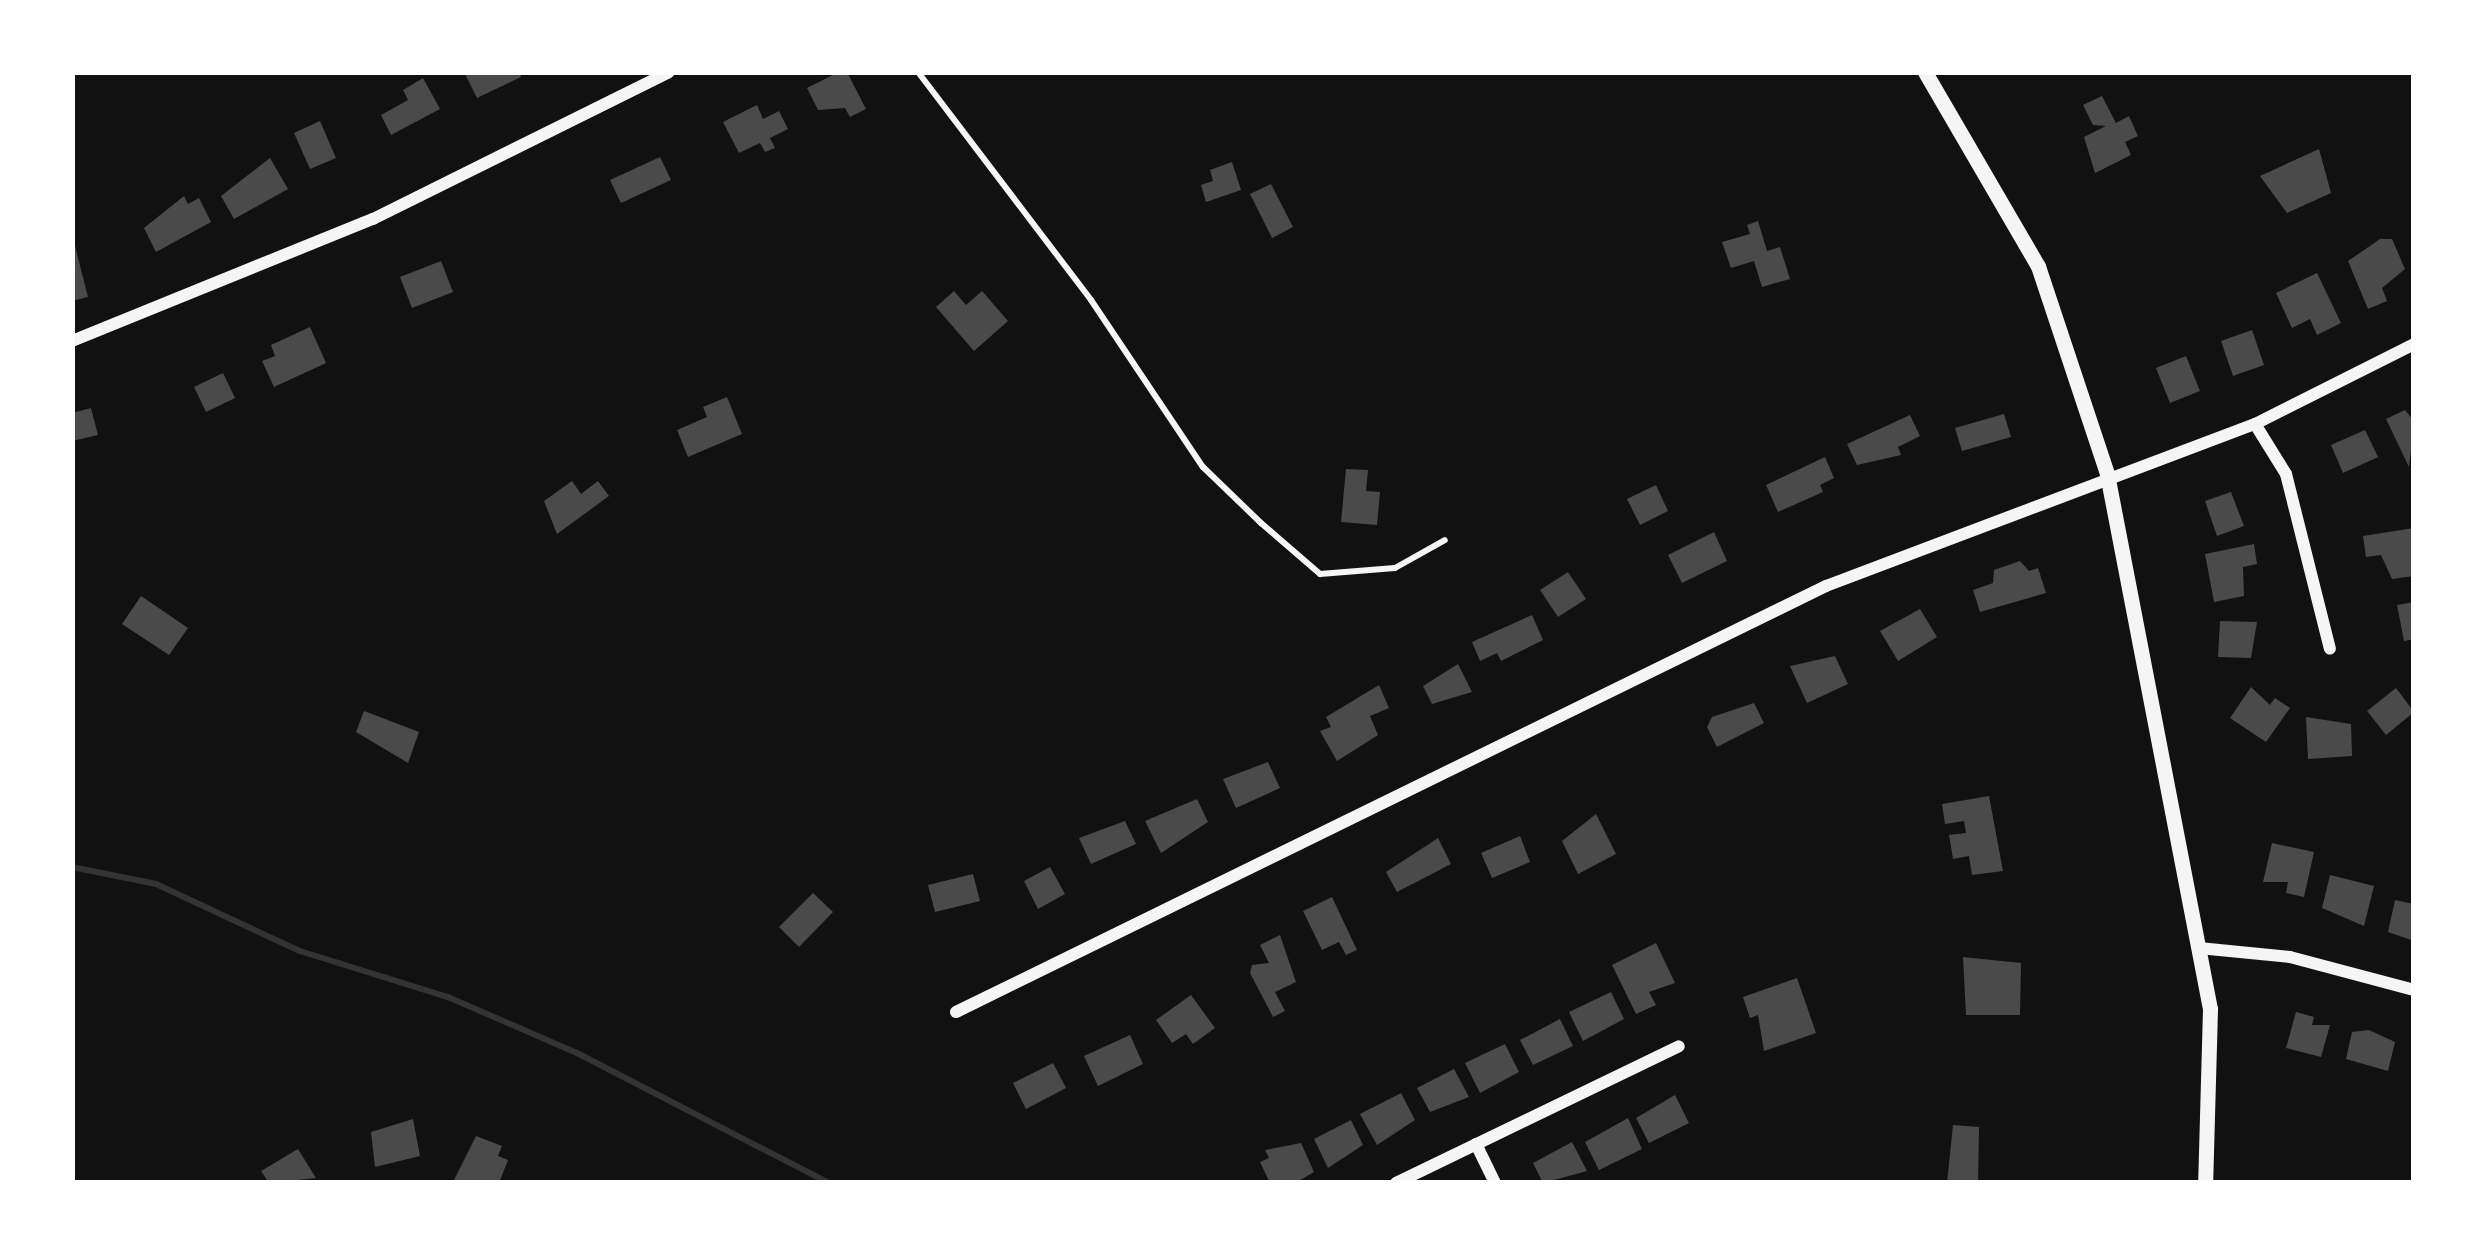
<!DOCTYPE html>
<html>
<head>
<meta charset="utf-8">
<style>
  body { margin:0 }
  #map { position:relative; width:2486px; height:1255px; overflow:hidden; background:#111; font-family:"IBM Plex Sans",sans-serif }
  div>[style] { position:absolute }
  .stream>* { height:6px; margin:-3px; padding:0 3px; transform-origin:3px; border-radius:3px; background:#333 }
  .building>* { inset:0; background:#4a4a4a }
  .service>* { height:6px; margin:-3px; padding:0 3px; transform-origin:3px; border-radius:3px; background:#f5f5f5 }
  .minor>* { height:12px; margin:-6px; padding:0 6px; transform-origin:6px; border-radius:6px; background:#f5f5f5 }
  .tertiary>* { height:15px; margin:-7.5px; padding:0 7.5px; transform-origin:7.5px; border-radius:7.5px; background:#f5f5f5 }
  span { translate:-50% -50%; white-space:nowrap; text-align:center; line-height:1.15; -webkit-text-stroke:12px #fff; paint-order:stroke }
  .frame { position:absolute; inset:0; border:75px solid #fff; pointer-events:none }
</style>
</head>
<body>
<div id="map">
  <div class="stream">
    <div style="left:72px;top:867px;width:86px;rotate:11.4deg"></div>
    <div style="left:156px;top:884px;width:159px;rotate:25deg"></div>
    <div style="left:300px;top:951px;width:155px;rotate:17.3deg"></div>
    <div style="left:448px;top:997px;width:141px;rotate:23.5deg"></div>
    <div style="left:577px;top:1053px;width:284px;rotate:27.3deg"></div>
  </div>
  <div class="building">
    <div style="clip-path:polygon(464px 72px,519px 72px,521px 77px,477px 98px)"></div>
    <div style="clip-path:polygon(839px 72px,847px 72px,866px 109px,850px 117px,845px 108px,818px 110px,807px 88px)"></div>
    <div style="clip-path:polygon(423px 78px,440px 109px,391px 135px,381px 115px,408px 100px,403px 90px)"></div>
    <div style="clip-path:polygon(2102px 96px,2116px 123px,2129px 116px,2138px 136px,2125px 142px,2131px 155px,2095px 173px,2084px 137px,2106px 126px,2093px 125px,2083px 105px)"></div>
    <div style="clip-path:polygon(757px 105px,763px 119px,779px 111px,788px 129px,770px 138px,775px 148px,765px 152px,760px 143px,739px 153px,723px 122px)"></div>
    <div style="clip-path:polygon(320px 121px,336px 158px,310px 169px,294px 133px)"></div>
    <div style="clip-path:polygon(2319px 149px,2331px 193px,2287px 213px,2260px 176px)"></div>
    <div style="clip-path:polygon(660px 157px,671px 180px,621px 203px,610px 180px)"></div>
    <div style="clip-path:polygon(270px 158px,288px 189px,234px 219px,221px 196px)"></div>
    <div style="clip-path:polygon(1232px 162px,1241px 190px,1206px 202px,1201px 185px,1213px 181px,1210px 170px)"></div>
    <div style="clip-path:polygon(1271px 184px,1293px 227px,1272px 238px,1250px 194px)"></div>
    <div style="clip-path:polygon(184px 196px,188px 204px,199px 198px,211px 222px,156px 252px,144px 228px)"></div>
    <div style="clip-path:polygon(1758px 221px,1767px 251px,1780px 247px,1790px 279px,1762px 287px,1754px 261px,1731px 268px,1722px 242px,1750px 234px,1747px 225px)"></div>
    <div style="clip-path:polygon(72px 234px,88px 297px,72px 301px)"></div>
    <div style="clip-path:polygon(2380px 239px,2392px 239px,2405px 269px,2382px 288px,2387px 301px,2368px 309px,2348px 261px)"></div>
    <div style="clip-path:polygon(441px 261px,453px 292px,412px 308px,400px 277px)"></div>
    <div style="clip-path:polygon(2317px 273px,2341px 323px,2317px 335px,2310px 319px,2292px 328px,2276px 293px)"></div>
    <div style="clip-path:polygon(954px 291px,966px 305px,982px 291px,1008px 321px,974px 351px,936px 307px)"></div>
    <div style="clip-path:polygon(310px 327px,326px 363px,274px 387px,262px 361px,275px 356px,271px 345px)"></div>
    <div style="clip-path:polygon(2252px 330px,2264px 365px,2233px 376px,2221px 341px)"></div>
    <div style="clip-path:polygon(2186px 356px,2200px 391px,2170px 403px,2156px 368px)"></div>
    <div style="clip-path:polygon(223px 373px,235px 398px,206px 412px,194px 387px)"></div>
    <div style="clip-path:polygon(727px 397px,742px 434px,688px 457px,677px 430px,707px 417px,703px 407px)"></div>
    <div style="clip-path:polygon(91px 408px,98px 435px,72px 441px,72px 413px)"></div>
    <div style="clip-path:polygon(2405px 410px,2414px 421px,2409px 467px,2386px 419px)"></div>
    <div style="clip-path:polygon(2004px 414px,2011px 437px,1962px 451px,1955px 428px)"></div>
    <div style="clip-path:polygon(1910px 415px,1920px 436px,1898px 447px,1901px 455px,1857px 465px,1847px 444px)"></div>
    <div style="clip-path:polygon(2365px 430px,2378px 457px,2343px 473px,2331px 445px)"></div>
    <div style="clip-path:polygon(1825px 457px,1834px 478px,1820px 485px,1823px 492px,1778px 512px,1766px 485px)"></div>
    <div style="clip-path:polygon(1346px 469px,1368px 470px,1366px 491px,1380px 492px,1377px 525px,1341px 522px)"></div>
    <div style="clip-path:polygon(572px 481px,581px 494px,598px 481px,609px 496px,557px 534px,544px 501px)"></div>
    <div style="clip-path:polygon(1656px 485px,1668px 511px,1640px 525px,1627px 499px)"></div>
    <div style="clip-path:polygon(2231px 492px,2244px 526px,2217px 536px,2205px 501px)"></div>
    <div style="clip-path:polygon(2414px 528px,2414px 576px,2392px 579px,2381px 555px,2366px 557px,2363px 536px)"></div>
    <div style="clip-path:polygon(1714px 532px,1727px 561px,1682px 583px,1668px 555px)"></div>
    <div style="clip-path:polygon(2254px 544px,2257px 564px,2243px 567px,2244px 596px,2214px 602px,2205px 554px)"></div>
    <div style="clip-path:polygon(2020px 561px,2029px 571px,2038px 568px,2046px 593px,1980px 612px,1973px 590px,1993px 583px,1994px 570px)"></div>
    <div style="clip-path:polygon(1568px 572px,1586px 599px,1558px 617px,1540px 590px)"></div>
    <div style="clip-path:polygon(141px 596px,188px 628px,169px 655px,122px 624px)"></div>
    <div style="clip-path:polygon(2414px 602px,2414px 639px,2404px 641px,2397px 605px)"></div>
    <div style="clip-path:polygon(1920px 609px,1937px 637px,1898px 661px,1880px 631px)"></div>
    <div style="clip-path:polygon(1532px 615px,1543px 640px,1501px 661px,1497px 653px,1480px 661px,1472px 642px)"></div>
    <div style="clip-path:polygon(2220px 621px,2257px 622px,2251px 658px,2218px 657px)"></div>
    <div style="clip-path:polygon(1835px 656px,1848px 684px,1807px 703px,1790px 666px)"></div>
    <div style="clip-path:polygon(1458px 664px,1472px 692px,1432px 704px,1423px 686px)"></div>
    <div style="clip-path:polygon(1379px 685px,1389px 708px,1370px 716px,1378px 735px,1337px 761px,1320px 731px,1331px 727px,1326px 717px)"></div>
    <div style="clip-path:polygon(2251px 687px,2270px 705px,2275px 698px,2290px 708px,2266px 742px,2230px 718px)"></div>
    <div style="clip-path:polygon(2396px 688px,2414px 712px,2386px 735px,2367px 711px)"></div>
    <div style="clip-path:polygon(1754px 703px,1764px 723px,1717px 747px,1707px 727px,1712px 717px)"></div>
    <div style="clip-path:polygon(364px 711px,419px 732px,408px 763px,356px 732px)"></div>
    <div style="clip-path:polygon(2306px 717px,2351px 724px,2352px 756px,2308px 759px)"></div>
    <div style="clip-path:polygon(1268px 762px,1280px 788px,1236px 808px,1223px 779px)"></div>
    <div style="clip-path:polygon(1989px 796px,2003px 871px,1972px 875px,1969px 856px,1953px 859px,1949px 835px,1966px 833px,1964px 821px,1945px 824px,1942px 804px)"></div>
    <div style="clip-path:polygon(1197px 799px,1208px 822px,1161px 853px,1145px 821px)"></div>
    <div style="clip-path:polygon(1596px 814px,1616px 854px,1578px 874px,1562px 841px)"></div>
    <div style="clip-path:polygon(1125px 821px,1136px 844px,1091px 864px,1079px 838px)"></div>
    <div style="clip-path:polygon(1520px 836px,1530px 862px,1492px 878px,1481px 853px)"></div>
    <div style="clip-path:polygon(1438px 838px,1451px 864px,1397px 892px,1386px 872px)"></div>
    <div style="clip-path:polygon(2272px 843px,2314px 852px,2304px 897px,2286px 893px,2288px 882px,2263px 882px)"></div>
    <div style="clip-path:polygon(1050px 867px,1065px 894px,1038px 909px,1024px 881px)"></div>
    <div style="clip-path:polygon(973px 874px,980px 901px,935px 912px,928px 885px)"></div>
    <div style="clip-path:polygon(2330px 875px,2374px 886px,2364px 926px,2322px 908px)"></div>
    <div style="clip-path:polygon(813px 893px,833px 912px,799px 947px,779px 927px)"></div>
    <div style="clip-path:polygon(1332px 897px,1357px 950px,1346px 955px,1339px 942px,1322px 950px,1303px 911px)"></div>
    <div style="clip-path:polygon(2395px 900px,2414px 904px,2414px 941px,2388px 932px)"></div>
    <div style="clip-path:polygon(1280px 935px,1296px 982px,1275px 992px,1285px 1011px,1273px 1017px,1250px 973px,1252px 965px,1269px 963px,1260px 945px)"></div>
    <div style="clip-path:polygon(1656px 943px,1675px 983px,1649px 992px,1656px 1005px,1636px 1014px,1612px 965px)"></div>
    <div style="clip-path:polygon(1963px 957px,2021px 963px,2020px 1015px,1966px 1015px)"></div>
    <div style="clip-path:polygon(1797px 978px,1816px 1033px,1764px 1051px,1758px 1015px,1750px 1018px,1743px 997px)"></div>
    <div style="clip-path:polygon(1611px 992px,1624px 1019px,1583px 1041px,1569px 1012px)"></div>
    <div style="clip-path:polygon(1191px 995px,1215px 1028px,1193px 1044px,1186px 1034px,1172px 1043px,1156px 1020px)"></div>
    <div style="clip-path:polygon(2296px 1012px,2314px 1017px,2312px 1025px,2330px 1025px,2321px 1057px,2286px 1048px)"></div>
    <div style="clip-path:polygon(1560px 1019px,1573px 1046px,1533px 1065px,1520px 1040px)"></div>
    <div style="clip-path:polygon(2369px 1030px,2395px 1042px,2388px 1071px,2346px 1059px,2352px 1032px)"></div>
    <div style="clip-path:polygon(1130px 1035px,1143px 1064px,1098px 1086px,1084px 1056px)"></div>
    <div style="clip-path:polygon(1505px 1044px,1519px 1072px,1480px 1093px,1465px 1063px)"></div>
    <div style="clip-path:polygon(1053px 1063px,1066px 1088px,1026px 1109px,1013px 1083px)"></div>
    <div style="clip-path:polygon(1454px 1069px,1469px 1097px,1430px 1112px,1417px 1088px)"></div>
    <div style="clip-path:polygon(1401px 1093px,1415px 1120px,1377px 1145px,1360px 1114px)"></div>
    <div style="clip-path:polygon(1675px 1095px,1689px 1123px,1649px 1143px,1636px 1118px)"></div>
    <div style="clip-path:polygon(1628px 1118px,1642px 1149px,1599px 1170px,1585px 1142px)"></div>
    <div style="clip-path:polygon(413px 1119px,420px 1156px,375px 1167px,371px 1132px)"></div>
    <div style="clip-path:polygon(1351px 1120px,1363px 1145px,1328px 1168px,1314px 1139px)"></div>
    <div style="clip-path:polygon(1953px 1125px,1979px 1127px,1978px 1183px,1947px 1183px)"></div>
    <div style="clip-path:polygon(476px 1136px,502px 1146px,498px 1156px,508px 1160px,499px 1183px,454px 1180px)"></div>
    <div style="clip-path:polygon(1572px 1142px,1587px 1171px,1543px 1183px,1533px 1163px)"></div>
    <div style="clip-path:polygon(1301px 1143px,1314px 1172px,1295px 1183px,1270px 1183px,1260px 1162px,1269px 1158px,1265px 1150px)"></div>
    <div style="clip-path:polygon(298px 1149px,316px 1178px,269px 1183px,261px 1171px)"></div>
  </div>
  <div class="service">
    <div style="left:918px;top:72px;width:286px;rotate:52.8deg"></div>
    <div style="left:1091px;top:300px;width:201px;rotate:56.2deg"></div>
    <div style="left:1203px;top:467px;width:81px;rotate:44deg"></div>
    <div style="left:1261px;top:523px;width:78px;rotate:40.8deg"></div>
    <div style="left:1320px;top:574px;width:75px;rotate:-4.6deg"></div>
    <div style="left:1395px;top:568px;width:57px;rotate:-29.2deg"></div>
  </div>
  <div class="minor">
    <div style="left:72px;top:341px;width:325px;rotate:-22.1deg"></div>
    <div style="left:373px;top:219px;width:330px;rotate:-26.4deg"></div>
    <div style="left:2255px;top:424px;width:59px;rotate:58.2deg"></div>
    <div style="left:2286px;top:474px;width:180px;rotate:75.9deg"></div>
    <div style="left:2199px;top:948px;width:91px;rotate:5.6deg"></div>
    <div style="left:2290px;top:957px;width:128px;rotate:14.9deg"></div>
    <div style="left:956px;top:1012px;width:969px;rotate:-26.09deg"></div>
    <div style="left:1826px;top:586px;width:459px;rotate:-20.7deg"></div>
    <div style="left:2255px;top:424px;width:178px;rotate:-26.7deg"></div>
    <div style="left:1476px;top:1144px;width:43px;rotate:64deg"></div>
    <div style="left:1396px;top:1183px;width:314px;rotate:-25.8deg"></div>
  </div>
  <div class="tertiary">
    <div style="left:1925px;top:72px;width:225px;rotate:59.8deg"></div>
    <div style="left:2038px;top:266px;width:219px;rotate:71.6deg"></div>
    <div style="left:2107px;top:474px;width:545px;rotate:79.1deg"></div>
    <div style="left:2210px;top:1009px;width:174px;rotate:91.6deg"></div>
  </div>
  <div class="frame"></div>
</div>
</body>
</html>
